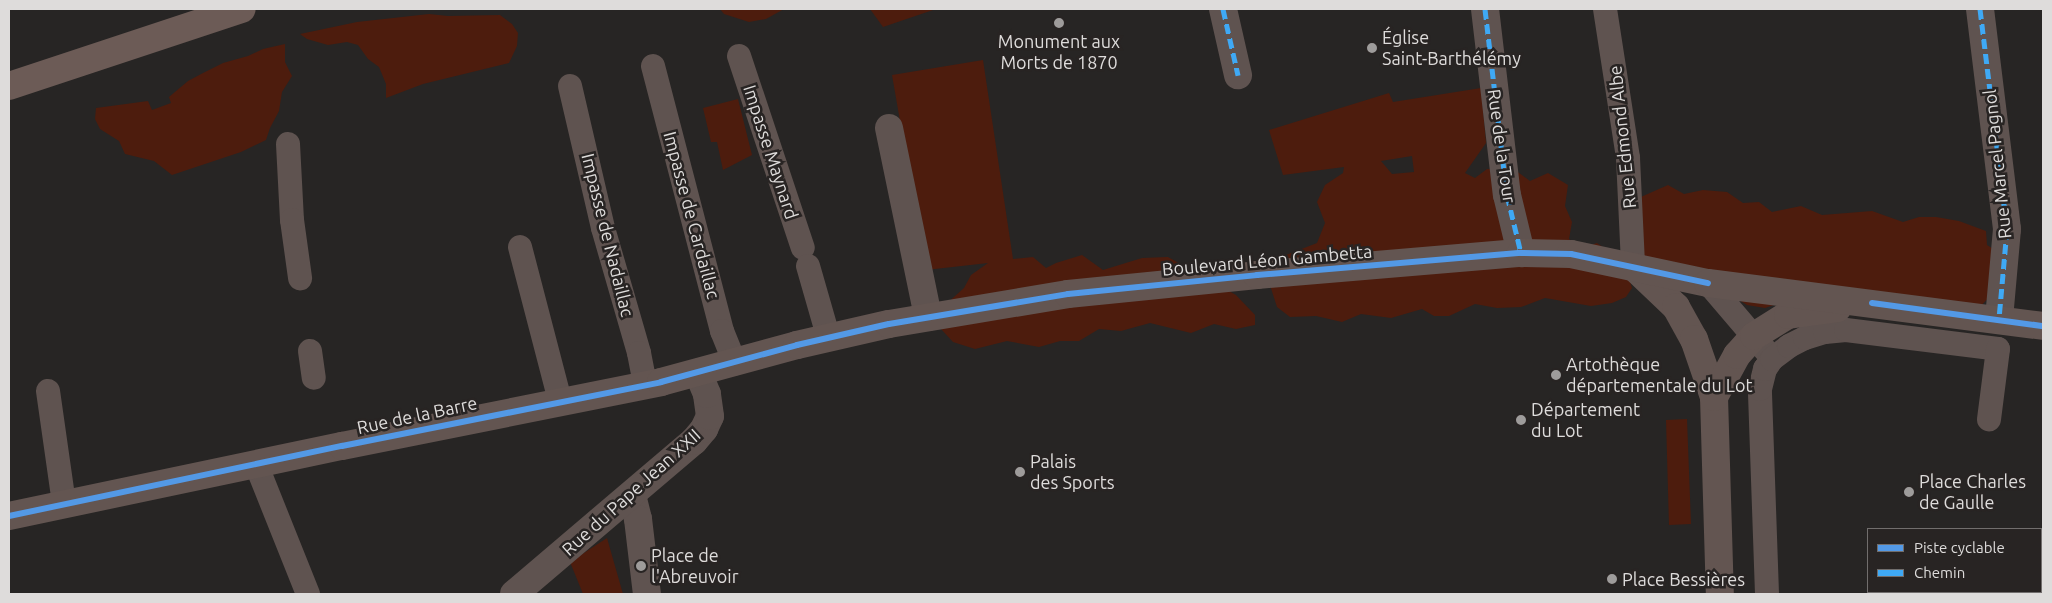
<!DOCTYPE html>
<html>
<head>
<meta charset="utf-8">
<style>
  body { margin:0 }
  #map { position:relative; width:2052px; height:603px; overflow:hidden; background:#272524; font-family:Ubuntu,sans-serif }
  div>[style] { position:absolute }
  .green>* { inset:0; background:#4d1c0d }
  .service>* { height:24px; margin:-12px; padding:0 12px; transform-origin:12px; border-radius:12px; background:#5f5350 }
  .minor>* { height:28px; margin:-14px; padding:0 14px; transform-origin:14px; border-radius:14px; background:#5f5350 }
  .secondary>* { height:28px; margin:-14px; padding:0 14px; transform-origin:14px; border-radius:14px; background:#635551 }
  .primary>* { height:28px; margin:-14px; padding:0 14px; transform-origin:14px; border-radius:14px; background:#6c5b56 }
  .quiet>* { height:5px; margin-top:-2.5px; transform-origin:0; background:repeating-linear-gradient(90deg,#3fa9f5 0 10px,transparent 0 15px) }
  .cycleway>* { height:6px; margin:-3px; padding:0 3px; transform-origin:3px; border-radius:3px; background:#5399e6 }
  .dots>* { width:14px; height:14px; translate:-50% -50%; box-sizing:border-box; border:2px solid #282423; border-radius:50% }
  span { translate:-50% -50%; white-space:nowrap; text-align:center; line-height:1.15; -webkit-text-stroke:5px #282423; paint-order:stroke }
  .poi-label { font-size:18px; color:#dedcdb }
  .left { translate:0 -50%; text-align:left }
  .street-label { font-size:18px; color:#dedcdb }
  .frame { position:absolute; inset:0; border:10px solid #dedcdb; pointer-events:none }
  .legend { position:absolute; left:1867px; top:528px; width:175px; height:65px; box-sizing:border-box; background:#282423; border:1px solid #716e6d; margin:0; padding:6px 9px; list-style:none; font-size:15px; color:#dedcdb }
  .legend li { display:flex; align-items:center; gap:10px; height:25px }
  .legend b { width:25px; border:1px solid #716e6d }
</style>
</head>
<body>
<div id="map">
  <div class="green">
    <div style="clip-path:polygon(720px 9px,784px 9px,766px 19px,749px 22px,724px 14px)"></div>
    <div style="clip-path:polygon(870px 9px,936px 9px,883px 27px)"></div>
    <div style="clip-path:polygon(429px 14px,448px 16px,500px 15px,512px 24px,518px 33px,517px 46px,509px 63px,423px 84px,386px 98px,386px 84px,379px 67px,368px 59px,358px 45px,347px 42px,328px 45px,307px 39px,300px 34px,357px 22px)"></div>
    <div style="clip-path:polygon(285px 44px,285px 62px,292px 76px,282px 92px,279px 111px,270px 128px,266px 140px,241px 152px,172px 175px,154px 161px,125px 154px,119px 141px,100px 129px,95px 119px,96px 108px,148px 101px,152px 110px,171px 103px,169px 97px,188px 81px,203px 73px,223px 63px,248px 56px,263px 49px)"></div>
    <div style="clip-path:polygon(983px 60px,1013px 259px,1033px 257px,1046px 268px,1056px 263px,1082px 255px,1103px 270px,1142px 258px,1168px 257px,1236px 295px,1255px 315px,1255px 325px,1236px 329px,1214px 324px,1191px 333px,1150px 323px,1121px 331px,1099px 329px,1079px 341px,1060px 341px,1039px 347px,1007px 341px,975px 349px,953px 342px,941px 329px,945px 305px,964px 288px,971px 275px,988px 263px,926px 270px,892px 75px)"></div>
    <div style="clip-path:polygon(evenodd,1481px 88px,1486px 143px,1465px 173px,1475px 178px,1487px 169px,1515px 170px,1530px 181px,1548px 173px,1568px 185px,1565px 206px,1572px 222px,1569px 239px,1582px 248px,1597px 243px,1607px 250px,1628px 275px,1632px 288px,1626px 297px,1612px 303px,1591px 306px,1545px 298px,1521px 307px,1497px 308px,1475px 304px,1449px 316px,1434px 316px,1422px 309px,1391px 318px,1361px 314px,1342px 322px,1316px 316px,1290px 317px,1277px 307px,1269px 282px,1286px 255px,1317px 243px,1325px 223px,1317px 202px,1325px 185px,1343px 173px,1344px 167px,1283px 175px,1269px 130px,1389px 93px,1393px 102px,1481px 88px,1412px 156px,1414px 172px,1392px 174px,1381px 161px,1412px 156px)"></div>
    <div style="clip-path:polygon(738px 99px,752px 155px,723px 170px,717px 142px,711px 142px,703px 108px)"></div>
    <div style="clip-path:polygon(1668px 185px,1684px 194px,1703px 190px,1727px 192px,1743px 203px,1759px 202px,1772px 212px,1801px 206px,1822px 215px,1872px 211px,1903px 222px,1919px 217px,1936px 217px,1959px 221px,1986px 231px,1987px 245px,1998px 252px,1991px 295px,1979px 308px,1783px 302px,1765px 308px,1747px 305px,1728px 293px,1640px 259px,1634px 200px)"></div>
    <div style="clip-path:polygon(1687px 419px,1691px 524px,1669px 525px,1666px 420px)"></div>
    <div style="clip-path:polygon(607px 538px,623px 594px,583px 594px,570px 562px)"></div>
  </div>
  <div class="service">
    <div style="left:1605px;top:9px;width:151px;rotate:81.2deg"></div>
    <div style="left:1628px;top:158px;width:108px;rotate:87.3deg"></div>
    <div style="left:739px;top:56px;width:202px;rotate:71.6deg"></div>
    <div style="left:653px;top:66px;width:274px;rotate:75.4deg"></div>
    <div style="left:722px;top:331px;width:35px;rotate:68deg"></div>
    <div style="left:570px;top:86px;width:146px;rotate:76.9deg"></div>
    <div style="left:603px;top:228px;width:130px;rotate:73.9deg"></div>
    <div style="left:639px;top:353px;width:32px;rotate:79deg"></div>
    <div style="left:288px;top:144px;width:76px;rotate:87deg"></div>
    <div style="left:292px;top:220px;width:59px;rotate:82.1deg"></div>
    <div style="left:520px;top:247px;width:159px;rotate:75.4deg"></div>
    <div style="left:808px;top:266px;width:76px;rotate:74deg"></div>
    <div style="left:1708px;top:283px;width:89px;rotate:49.5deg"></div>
    <div style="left:310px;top:351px;width:27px;rotate:82deg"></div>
    <div style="left:48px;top:391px;width:114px;rotate:81.9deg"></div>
    <div style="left:256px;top:464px;width:140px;rotate:68.2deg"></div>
    <div style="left:1767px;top:594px;width:205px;rotate:-92deg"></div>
    <div style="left:1760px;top:389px;width:21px;rotate:-76deg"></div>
    <div style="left:1765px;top:369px;width:12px;rotate:-55deg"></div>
    <div style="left:1772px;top:359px;width:21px;rotate:-37deg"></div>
    <div style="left:1789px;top:346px;width:18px;rotate:-27deg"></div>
    <div style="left:1805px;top:338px;width:21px;rotate:-17deg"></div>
    <div style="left:1825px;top:332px;width:21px;rotate:-5deg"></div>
    <div style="left:1846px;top:330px;width:153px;rotate:7.1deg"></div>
    <div style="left:1998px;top:349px;width:71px;rotate:97.3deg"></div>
  </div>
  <div class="minor">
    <div style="left:1223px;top:9px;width:68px;rotate:77.2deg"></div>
    <div style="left:1485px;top:9px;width:187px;rotate:83.3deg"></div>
    <div style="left:1507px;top:195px;width:60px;rotate:76.4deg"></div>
    <div style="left:1980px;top:9px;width:222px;rotate:83deg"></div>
    <div style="left:2007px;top:229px;width:90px;rotate:95.1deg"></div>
    <div style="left:889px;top:128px;width:193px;rotate:78.3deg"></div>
    <div style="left:632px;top:495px;width:25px;rotate:76deg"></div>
    <div style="left:638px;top:519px;width:76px;rotate:83.2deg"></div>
    <div style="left:514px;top:594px;width:236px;rotate:-40.4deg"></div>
    <div style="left:694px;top:441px;width:16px;rotate:-50deg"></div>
    <div style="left:704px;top:429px;width:14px;rotate:-65deg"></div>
    <div style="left:710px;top:416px;width:22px;rotate:-98deg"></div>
    <div style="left:707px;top:394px;width:23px;rotate:-113deg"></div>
  </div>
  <div class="secondary">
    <div style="left:1634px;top:267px;width:58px;rotate:43.6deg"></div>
    <div style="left:1676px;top:307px;width:37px;rotate:61deg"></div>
    <div style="left:1694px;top:339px;width:61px;rotate:71deg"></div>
    <div style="left:1714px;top:397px;width:197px;rotate:88.3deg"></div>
    <div style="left:1714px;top:397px;width:48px;rotate:-61.3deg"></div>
    <div style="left:1737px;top:355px;width:25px;rotate:-48deg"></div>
    <div style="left:1754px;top:336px;width:40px;rotate:-32deg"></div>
    <div style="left:1788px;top:315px;width:50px;rotate:-8deg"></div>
    <div style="left:9px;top:516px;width:340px;rotate:-11.9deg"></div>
    <div style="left:342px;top:446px;width:325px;rotate:-11.3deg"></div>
    <div style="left:661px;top:382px;width:141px;rotate:-15.2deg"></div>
    <div style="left:797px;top:345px;width:94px;rotate:-12.9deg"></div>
    <div style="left:889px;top:324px;width:181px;rotate:-9.5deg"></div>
    <div style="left:1068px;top:294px;width:190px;rotate:-5.7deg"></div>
    <div style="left:1257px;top:275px;width:265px;rotate:-4.8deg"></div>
    <div style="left:1521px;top:253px;width:50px;rotate:1.1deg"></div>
    <div style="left:1571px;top:254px;width:140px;rotate:12deg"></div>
    <div style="left:1708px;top:283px;width:338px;rotate:7.3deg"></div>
  </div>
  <div class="primary">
    <div style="left:9px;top:86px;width:245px;rotate:-18.3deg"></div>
  </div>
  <div class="quiet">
    <div style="left:1223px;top:9px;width:68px;rotate:77.2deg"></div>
    <div style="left:1485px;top:9px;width:187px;rotate:83.3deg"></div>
    <div style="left:1507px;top:195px;width:60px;rotate:76.4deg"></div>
    <div style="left:1980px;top:9px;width:222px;rotate:83deg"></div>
    <div style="left:2007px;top:229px;width:90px;rotate:95.1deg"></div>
  </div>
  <div class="cycleway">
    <div style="left:1872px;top:303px;width:173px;rotate:7.7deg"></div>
    <div style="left:9px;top:516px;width:340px;rotate:-11.9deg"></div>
    <div style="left:342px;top:446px;width:325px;rotate:-11.3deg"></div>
    <div style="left:661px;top:382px;width:141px;rotate:-15.2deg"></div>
    <div style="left:797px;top:345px;width:94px;rotate:-12.9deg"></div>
    <div style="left:889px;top:324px;width:181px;rotate:-9.5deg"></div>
    <div style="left:1068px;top:294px;width:190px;rotate:-5.7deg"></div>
    <div style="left:1257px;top:275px;width:265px;rotate:-4.8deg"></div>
    <div style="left:1521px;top:253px;width:50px;rotate:1.1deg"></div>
    <div style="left:1571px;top:254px;width:140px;rotate:12deg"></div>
  </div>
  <div class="dots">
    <div style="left:1059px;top:23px;background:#9e9c9b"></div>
    <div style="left:1372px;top:48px;background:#9e9c9b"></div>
    <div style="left:1556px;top:375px;background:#9e9c9b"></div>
    <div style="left:1521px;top:420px;background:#9e9c9b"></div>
    <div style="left:1020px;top:472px;background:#9e9c9b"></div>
    <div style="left:1909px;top:492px;background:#9e9c9b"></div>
    <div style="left:641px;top:566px;background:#9e9c9b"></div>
    <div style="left:1612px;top:579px;background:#9e9c9b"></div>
  </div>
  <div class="poi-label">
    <span class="left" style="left:1382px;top:48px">Église<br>Saint-Barthélémy</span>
    <span style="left:1059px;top:52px">Monument aux<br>Morts de 1870</span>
    <span class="left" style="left:1566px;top:375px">Artothèque<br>départementale du Lot</span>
    <span class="left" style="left:1531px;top:420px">Département<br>du Lot</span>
    <span class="left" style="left:1030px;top:472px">Palais<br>des Sports</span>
    <span class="left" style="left:1919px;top:492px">Place Charles<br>de Gaulle</span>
    <span class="left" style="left:651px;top:566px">Place de<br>l'Abreuvoir</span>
    <span class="left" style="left:1622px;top:579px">Place Bessières</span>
  </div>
  <div class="street-label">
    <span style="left:1622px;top:137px;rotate:-96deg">Rue Edmond Albe</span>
    <span style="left:1502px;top:146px;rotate:82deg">Rue de la Tour</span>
    <span style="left:771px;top:152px;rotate:72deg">Impasse Maynard</span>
    <span style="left:1997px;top:164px;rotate:-96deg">Rue Marcel Pagnol</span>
    <span style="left:692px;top:215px;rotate:75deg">Impasse de Cardaillac</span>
    <span style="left:608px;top:235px;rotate:76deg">Impasse de Nadaillac</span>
    <span style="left:1267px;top:260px;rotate:-5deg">Boulevard Léon Gambetta</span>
    <span style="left:417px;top:415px;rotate:-12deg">Rue de la Barre</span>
    <span style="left:631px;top:492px;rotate:-42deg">Rue du Pape Jean XXII</span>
  </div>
  <div class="frame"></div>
  <ul class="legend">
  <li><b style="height:6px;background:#5399e6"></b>Piste cyclable</li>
  <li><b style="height:6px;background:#3fa9f5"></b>Chemin</li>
  </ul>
</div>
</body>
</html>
